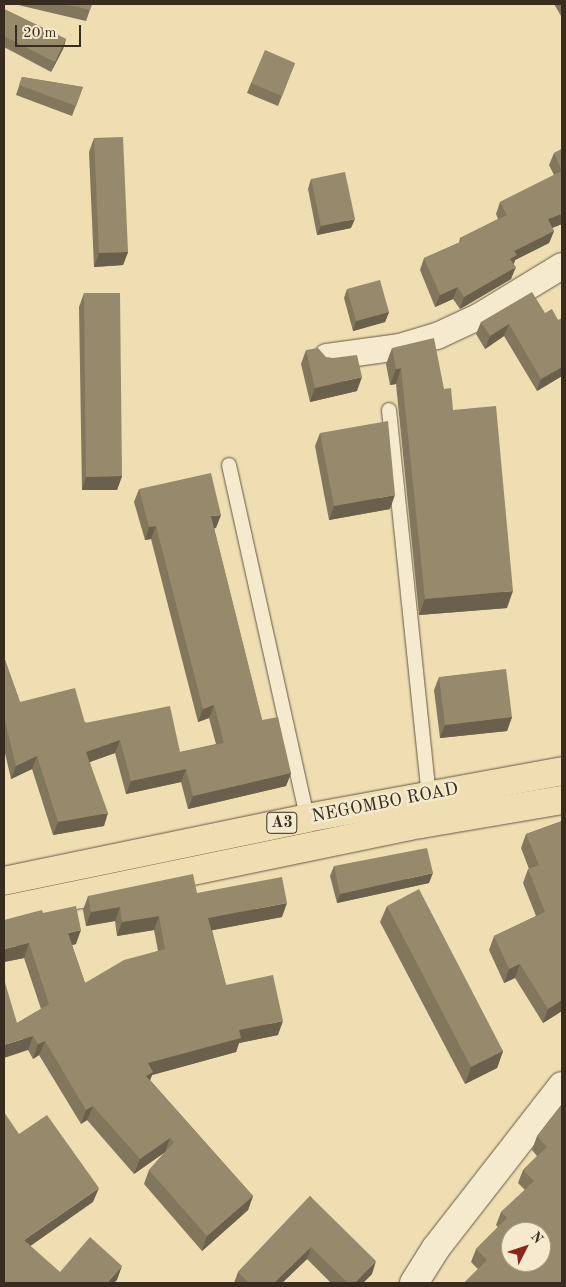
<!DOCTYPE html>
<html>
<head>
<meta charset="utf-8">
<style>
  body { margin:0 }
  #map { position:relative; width:566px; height:1287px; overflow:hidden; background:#efdeb2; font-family:"Old Standard TT",serif }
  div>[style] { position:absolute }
  .roads { filter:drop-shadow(0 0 1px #655844) drop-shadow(0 0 1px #655844) }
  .service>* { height:14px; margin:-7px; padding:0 7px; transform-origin:7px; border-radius:7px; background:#f5eacd }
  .minor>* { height:26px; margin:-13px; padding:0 13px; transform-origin:13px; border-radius:13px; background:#f5eacd }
  .tertiary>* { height:28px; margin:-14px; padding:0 14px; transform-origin:14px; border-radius:14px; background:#f5eacd }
  .trunk>* { height:28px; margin:-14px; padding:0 14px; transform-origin:14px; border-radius:14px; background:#efdeb2 }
  .wall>* { inset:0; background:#82765c }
  .shaded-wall>* { inset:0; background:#6a604b }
  .building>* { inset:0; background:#97896b }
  span { translate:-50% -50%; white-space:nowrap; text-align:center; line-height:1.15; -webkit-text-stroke:5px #f5eacd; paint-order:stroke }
  .shield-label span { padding:1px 4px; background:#f5eacd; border:1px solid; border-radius:4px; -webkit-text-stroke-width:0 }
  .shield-label { font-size:16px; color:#372c1f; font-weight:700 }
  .street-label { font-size:18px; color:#372c1f }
  .frame { position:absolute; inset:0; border:5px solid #372c1f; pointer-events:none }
  .north { position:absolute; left:501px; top:1222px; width:50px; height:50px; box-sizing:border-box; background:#f5eacd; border:1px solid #a99e87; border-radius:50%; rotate:49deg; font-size:14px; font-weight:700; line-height:20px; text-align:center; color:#372c1f }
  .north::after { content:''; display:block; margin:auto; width:18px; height:22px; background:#8f2418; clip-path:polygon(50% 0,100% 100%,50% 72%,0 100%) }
  .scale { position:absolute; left:15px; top:25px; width:66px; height:22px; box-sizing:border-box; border:2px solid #372c1f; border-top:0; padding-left:6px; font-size:15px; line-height:18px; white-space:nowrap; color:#372c1f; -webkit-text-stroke:4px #f5eacd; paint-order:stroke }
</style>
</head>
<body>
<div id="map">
  <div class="roads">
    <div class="service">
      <div style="left:389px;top:410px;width:386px;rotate:84.1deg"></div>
      <div style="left:229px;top:465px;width:362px;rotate:77.5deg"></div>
    </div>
    <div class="minor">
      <div style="left:327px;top:357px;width:74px;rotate:-7.8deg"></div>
      <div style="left:400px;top:347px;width:39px;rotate:-17deg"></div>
      <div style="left:437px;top:336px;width:45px;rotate:-24.9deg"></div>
      <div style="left:478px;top:317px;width:98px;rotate:-31.3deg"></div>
    </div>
    <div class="tertiary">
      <div style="left:414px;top:1283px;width:41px;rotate:-57.8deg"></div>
      <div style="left:436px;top:1248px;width:205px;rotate:-52.1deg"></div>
    </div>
    <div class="trunk">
      <div style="left:4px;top:881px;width:309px;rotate:-11.7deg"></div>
      <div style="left:307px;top:818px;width:259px;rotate:-10.4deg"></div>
      <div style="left:4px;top:910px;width:425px;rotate:-11.7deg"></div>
      <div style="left:420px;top:824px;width:144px;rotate:-9.6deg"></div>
    </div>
  </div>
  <div class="wall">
    <div style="clip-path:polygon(14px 4px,92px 4px,86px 21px)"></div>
    <div style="clip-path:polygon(554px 4px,562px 4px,562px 15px,561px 16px)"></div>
    <div style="clip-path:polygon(4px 9px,66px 39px,63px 49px,51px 72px,4px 47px)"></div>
    <div style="clip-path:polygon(295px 63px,278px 106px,247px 93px,251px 83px)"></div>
    <div style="clip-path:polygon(22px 77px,83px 87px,72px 116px,16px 95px)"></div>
    <div style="clip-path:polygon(94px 138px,128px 252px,123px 265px,94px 267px,89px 152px)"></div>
    <div style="clip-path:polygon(562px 149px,562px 224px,552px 228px,554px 231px,549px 243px,515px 260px,514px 264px,511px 279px,460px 309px,453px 299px,435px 307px,420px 270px,424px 258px,459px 243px,460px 238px,498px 219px,496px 214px,500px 202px,554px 175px,549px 165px,554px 153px)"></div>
    <div style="clip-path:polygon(311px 179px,351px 228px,317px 235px,308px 189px)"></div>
    <div style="clip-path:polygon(347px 289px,389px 312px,385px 322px,353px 331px,344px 298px)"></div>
    <div style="clip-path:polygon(84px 293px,122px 476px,117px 490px,82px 490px,79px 307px)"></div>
    <div style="clip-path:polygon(545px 313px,558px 320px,562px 376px,537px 391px,504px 336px,485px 349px,476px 334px,481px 322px)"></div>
    <div style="clip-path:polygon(392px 348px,444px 389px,453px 410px,507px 608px,419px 615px,396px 384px,390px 385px,386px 364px)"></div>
    <div style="clip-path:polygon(306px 350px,357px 391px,310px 402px,301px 364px)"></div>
    <div style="clip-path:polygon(320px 433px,390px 509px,329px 520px,315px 446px)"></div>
    <div style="clip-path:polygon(139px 489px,216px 528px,214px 528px,262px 720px,291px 773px,286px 786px,188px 809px,181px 782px,126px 794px,115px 753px,90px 762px,104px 826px,53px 835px,32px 769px,11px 779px,4px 749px,4px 657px,20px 702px,180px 752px,216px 744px,209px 718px,198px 722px,151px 539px,145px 540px,134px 502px)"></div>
    <div style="clip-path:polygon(439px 677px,512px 717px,507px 731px,440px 738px,434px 690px)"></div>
    <div style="clip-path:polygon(562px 821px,562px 1011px,543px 1023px,515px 978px,504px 983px,489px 950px,494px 936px,536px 916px,523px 883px,528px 869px,529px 869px,521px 848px,526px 834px)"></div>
    <div style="clip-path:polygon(334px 866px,429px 883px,337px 903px,330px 876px)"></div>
    <div style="clip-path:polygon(197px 893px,282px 917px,212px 930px,226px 985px,278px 1035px,239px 1043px,236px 1052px,152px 1075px,150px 1080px,253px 1196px,248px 1210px,202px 1251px,144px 1184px,149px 1170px,164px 1153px,134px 1174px,87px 1120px,81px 1124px,39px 1055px,33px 1059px,28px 1050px,17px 1023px,41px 1009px,24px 958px,4px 962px,43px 913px,76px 944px,72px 945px,85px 983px,158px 951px,154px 930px,117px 936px,115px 921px,86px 926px,83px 910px,88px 896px)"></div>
    <div style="clip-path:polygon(387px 906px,503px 1051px,497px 1068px,465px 1084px,380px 922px)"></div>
    <div style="clip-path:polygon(562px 1104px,562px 1283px,464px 1283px,478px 1269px,471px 1262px,476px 1249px,498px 1227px,496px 1225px,501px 1212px,525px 1190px,518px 1183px,523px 1170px,537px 1156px,532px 1150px,537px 1136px)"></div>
    <div style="clip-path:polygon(310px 1196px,372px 1274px,363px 1283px,331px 1283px,307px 1259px,282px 1283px,234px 1283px,238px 1272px)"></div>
  </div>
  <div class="shaded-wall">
    <div style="clip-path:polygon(66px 39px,63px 49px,51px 72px,55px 62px)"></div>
    <div style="clip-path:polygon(562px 214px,562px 224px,544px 231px,548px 219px)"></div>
    <div style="clip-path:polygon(355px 219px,351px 228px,317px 235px,321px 226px)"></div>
    <div style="clip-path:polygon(554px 231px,549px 243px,515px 260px,512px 268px,510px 259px,514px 251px)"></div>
    <div style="clip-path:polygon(128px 252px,123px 265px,94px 267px,99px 253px)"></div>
    <div style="clip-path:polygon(516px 267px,511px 279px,460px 309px,464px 297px)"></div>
    <div style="clip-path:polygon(458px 287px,453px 299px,435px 307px,440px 295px)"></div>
    <div style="clip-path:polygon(389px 312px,385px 322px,353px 331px,356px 321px)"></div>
    <div style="clip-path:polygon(509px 324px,504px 336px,485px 349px,490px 336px)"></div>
    <div style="clip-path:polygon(562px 367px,562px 376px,537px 391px,541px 379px)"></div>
    <div style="clip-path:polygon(401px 368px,396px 384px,390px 385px,396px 369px)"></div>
    <div style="clip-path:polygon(362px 377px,357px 391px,310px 402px,315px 388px)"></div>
    <div style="clip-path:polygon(122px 476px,117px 490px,82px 490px,86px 477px)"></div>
    <div style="clip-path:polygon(395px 495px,390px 509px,329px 520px,334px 506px)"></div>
    <div style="clip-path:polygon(221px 515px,216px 528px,206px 530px,211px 516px)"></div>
    <div style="clip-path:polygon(156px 526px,151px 539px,145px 540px,149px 527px)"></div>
    <div style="clip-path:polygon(513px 591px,507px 608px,419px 615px,425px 599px)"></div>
    <div style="clip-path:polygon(214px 705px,209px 718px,198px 722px,203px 709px)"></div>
    <div style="clip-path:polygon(512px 717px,507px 731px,440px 738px,445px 725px)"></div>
    <div style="clip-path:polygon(120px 740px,115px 753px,81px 765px,86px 752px)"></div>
    <div style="clip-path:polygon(37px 756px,32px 769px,11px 779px,16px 766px)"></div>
    <div style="clip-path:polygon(186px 769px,181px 782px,126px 794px,131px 781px)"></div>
    <div style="clip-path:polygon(291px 773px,286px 786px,188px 809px,193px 796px)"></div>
    <div style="clip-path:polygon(108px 813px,104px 826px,53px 835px,58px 822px)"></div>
    <div style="clip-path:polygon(433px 873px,429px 883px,337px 903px,340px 894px)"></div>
    <div style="clip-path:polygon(287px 903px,282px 917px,203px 932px,208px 918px)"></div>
    <div style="clip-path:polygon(120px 907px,115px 921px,86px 926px,91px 912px)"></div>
    <div style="clip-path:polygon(159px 916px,154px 930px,117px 936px,122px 922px)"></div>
    <div style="clip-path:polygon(81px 930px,76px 944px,63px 947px,68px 933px)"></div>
    <div style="clip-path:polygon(29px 943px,24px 958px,4px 962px,4px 949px)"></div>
    <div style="clip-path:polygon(520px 964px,515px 978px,504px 983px,509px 969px)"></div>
    <div style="clip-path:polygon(562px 1000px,562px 1011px,543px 1023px,548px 1009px)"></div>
    <div style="clip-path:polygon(283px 1021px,278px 1035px,239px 1043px,236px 1052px,152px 1075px,148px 1086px,141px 1090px,148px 1063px,239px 1030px)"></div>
    <div style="clip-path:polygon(33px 1036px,28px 1050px,4px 1058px,4px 1045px)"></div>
    <div style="clip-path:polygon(45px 1041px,39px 1055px,33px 1059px,38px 1044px)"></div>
    <div style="clip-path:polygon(503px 1051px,497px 1068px,465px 1084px,471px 1067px)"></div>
    <div style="clip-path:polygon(93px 1106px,87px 1120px,81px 1124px,86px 1110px)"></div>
    <div style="clip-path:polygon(170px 1138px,165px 1152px,134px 1174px,140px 1159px)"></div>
    <div style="clip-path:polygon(99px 1188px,93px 1202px,19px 1254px,24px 1240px)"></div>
    <div style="clip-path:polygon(253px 1196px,248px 1210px,202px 1251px,207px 1236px)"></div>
    <div style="clip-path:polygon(311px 1247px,307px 1259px,282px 1283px,274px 1283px)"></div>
    <div style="clip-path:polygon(376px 1261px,372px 1274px,363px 1283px,355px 1283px)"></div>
    <div style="clip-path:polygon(122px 1266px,117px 1280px,114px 1283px,107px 1283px)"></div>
  </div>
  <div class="building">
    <div style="clip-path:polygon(64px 4px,92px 4px,90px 10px)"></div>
    <div style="clip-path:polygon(4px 9px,66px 39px,55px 62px,4px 36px)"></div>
    <div style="clip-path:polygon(265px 50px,295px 63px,282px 96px,251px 83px)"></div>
    <div style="clip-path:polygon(22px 77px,83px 87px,76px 106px,19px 85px)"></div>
    <div style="clip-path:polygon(123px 137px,128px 252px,99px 253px,94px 138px)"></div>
    <div style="clip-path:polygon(562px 149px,562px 171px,554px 153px)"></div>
    <div style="clip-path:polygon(562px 171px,562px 214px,548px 219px,554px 231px,514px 251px,517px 255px,510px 259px,516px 267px,464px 297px,458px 287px,440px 295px,424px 258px,462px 241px,460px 238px,507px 215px,500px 202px)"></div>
    <div style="clip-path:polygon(345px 172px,355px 219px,321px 226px,311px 179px)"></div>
    <div style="clip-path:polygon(380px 280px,389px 312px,356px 321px,347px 289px)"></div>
    <div style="clip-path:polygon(532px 292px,545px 313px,552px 309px,558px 320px,562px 318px,562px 367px,541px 379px,509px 324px,490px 336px,481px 322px)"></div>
    <div style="clip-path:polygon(84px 293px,120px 293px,122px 476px,86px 477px)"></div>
    <div style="clip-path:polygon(434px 338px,444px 389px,451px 388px,453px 410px,496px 406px,513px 591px,425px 599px,401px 368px,396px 369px,392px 348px)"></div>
    <div style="clip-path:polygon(318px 348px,326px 357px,333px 358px,357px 355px,362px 377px,315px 388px,306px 350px)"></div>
    <div style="clip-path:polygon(388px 421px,395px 495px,334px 506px,320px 433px)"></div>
    <div style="clip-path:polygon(211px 473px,221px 515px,211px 516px,262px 720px,278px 717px,291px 773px,193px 796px,186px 769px,131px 781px,120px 740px,86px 752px,108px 813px,58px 822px,37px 756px,16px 766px,4px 717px,4px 657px,20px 702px,75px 688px,85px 723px,170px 706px,180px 752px,224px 743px,214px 705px,203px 709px,156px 526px,149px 527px,139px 489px)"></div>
    <div style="clip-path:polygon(506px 669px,512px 717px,445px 725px,439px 677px)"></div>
    <div style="clip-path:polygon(562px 821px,562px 1000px,548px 1009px,520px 964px,509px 969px,494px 936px,545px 912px,528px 869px,539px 865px,526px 834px)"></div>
    <div style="clip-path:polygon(427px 848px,433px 873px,340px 894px,334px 866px)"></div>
    <div style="clip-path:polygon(193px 874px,197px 893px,282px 877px,287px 903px,208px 918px,226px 985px,273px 975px,283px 1021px,239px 1030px,241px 1038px,148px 1063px,153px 1072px,146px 1076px,253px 1196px,207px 1236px,149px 1170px,174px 1142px,170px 1138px,140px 1159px,93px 1106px,86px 1110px,45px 1041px,38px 1044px,33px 1036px,4px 1045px,4px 979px,17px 1023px,49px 1004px,29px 943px,4px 949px,4px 920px,42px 910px,43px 913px,76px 906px,81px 930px,68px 933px,85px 983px,124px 960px,165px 949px,159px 916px,122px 922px,120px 907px,91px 912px,88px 896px)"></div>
    <div style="clip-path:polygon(419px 889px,503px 1051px,471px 1067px,387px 906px)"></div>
    <div style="clip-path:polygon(evenodd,562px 1104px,562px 1231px,561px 1231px,562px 1232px,562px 1283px,532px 1283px,531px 1282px,529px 1283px,464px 1283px,487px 1260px,476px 1249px,507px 1218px,501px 1212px,534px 1181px,523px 1170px,547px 1147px,537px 1136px,562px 1104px,511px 1232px,541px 1232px,541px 1262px,511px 1262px,511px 1232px)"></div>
    <div style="clip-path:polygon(4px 1112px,19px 1134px,47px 1115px,99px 1188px,24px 1240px,60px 1272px,90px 1237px,122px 1266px,107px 1283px,4px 1283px)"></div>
    <div style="clip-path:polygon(310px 1196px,376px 1261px,355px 1283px,348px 1283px,311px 1247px,274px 1283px,249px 1283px,238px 1272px)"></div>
  </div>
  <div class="shield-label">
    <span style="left:282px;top:823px">A3</span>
  </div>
  <div class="street-label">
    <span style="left:385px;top:803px;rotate:-11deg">NEGOMBO ROAD</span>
  </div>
  <div class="frame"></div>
  <div class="north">N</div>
  <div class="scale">20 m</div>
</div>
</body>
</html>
